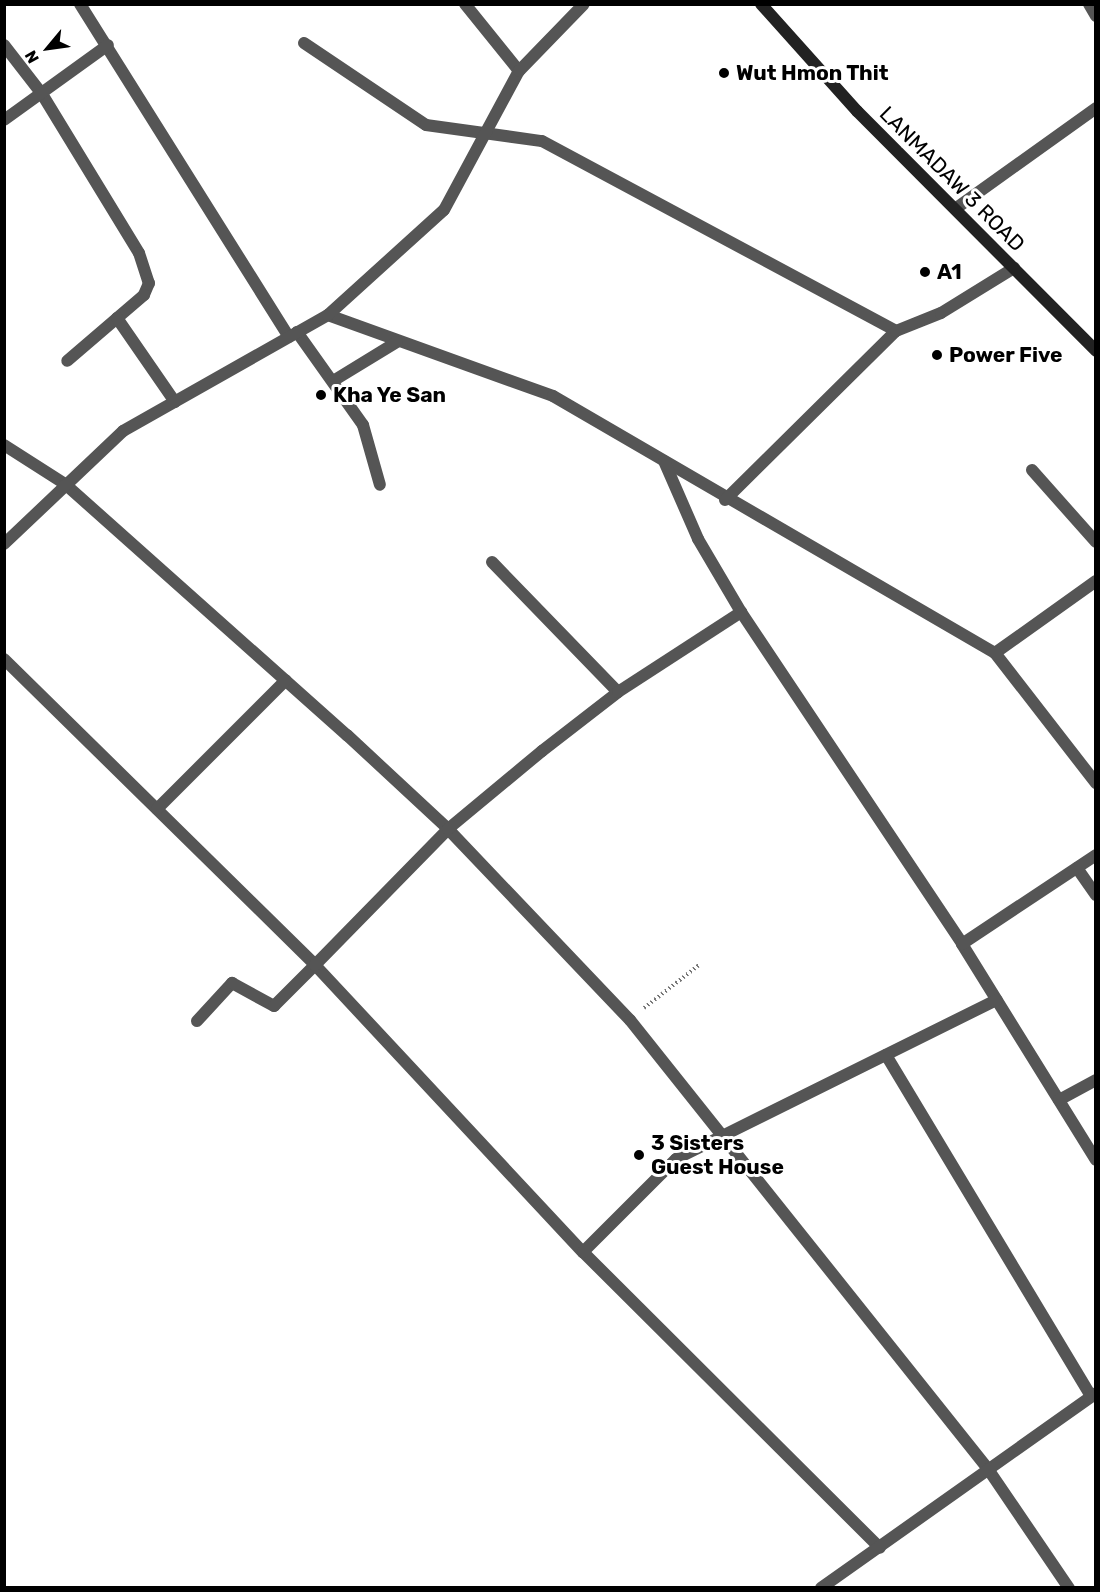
<!DOCTYPE html>
<html>
<head>
<meta charset="utf-8">
<style>
  body { margin:0 }
  #map { position:relative; width:1100px; height:1592px; overflow:hidden; background:#fff; font-family:Rubik,sans-serif }
  div>[style] { position:absolute }
  .path>* { height:4px; margin-top:-2px; transform-origin:0; background:repeating-linear-gradient(90deg,#777 0 1.5px,transparent 0 4.5px) }
  .lane>* { height:12px; margin:-6px; padding:0 6px; transform-origin:6px; border-radius:6px; background:#555 }
  .street>* { height:12px; margin:-6px; padding:0 6px; transform-origin:6px; border-radius:6px; background:#555 }
  .secondary>* { height:12px; margin:-6px; padding:0 6px; transform-origin:6px; border-radius:6px; background:#222 }
  .dots>* { width:16px; height:16px; translate:-50% -50%; box-sizing:border-box; border:3px solid #fff; border-radius:50% }
  span { translate:-50% -50%; white-space:nowrap; text-align:center; line-height:1.15; -webkit-text-stroke:6px #fff; paint-order:stroke }
  .poi-label { font-size:21px; color:#000; font-weight:700 }
  .left { translate:0 -50%; text-align:left }
  .street-label { font-size:21px; color:#000 }
  .frame { position:absolute; inset:0; border:6px solid #000; pointer-events:none }
  .north { position:absolute; left:18px; top:18px; width:60px; height:60px; -webkit-text-stroke:4px #fff; paint-order:stroke; rotate:241deg; font-size:16px; font-weight:700; line-height:24px; text-align:center; color:#000 }
  .north::after { content:''; display:block; margin:auto; width:21px; height:27px; background:#000; clip-path:polygon(50% 0,100% 100%,50% 72%,0 100%) }
</style>
</head>
<body>
<div id="map">
  <div class="path">
    <div style="left:644px;top:1008px;width:70px;rotate:-38deg"></div>
  </div>
  <div class="lane">
    <div style="left:1089px;top:4px;width:14px;rotate:60deg"></div>
    <div style="left:955px;top:209px;width:173px;rotate:-35.6deg"></div>
    <div style="left:1032px;top:470px;width:96px;rotate:48.4deg"></div>
    <div style="left:995px;top:653px;width:124px;rotate:-35.5deg"></div>
    <div style="left:197px;top:1021px;width:52px;rotate:-47.4deg"></div>
    <div style="left:232px;top:983px;width:48px;rotate:28.7deg"></div>
    <div style="left:274px;top:1006px;width:58px;rotate:-45deg"></div>
    <div style="left:886px;top:1055px;width:398px;rotate:59deg"></div>
  </div>
  <div class="street">
    <div style="left:80px;top:4px;width:393px;rotate:57.9deg"></div>
    <div style="left:465px;top:4px;width:86px;rotate:51.1deg"></div>
    <div style="left:304px;top:43px;width:147px;rotate:33.9deg"></div>
    <div style="left:426px;top:125px;width:117px;rotate:7.9deg"></div>
    <div style="left:542px;top:141px;width:402px;rotate:28.2deg"></div>
    <div style="left:4px;top:45px;width:62px;rotate:52.2deg"></div>
    <div style="left:42px;top:94px;width:186px;rotate:58.6deg"></div>
    <div style="left:139px;top:253px;width:32px;rotate:72deg"></div>
    <div style="left:149px;top:283px;width:13px;rotate:113deg"></div>
    <div style="left:144px;top:295px;width:101px;rotate:139.4deg"></div>
    <div style="left:4px;top:120px;width:128px;rotate:-35.8deg"></div>
    <div style="left:328px;top:315px;width:239px;rotate:19.8deg"></div>
    <div style="left:553px;top:396px;width:511px;rotate:30.18deg"></div>
    <div style="left:995px;top:653px;width:165px;rotate:52.2deg"></div>
    <div style="left:117px;top:318px;width:102px;rotate:55.4deg"></div>
    <div style="left:297px;top:332px;width:114px;rotate:54.6deg"></div>
    <div style="left:363px;top:425px;width:62px;rotate:74.2deg"></div>
    <div style="left:333px;top:381px;width:75px;rotate:-31.4deg"></div>
    <div style="left:4px;top:445px;width:72px;rotate:32.6deg"></div>
    <div style="left:65px;top:484px;width:378px;rotate:41.7deg"></div>
    <div style="left:347px;top:735px;width:138px;rotate:42.9deg"></div>
    <div style="left:448px;top:829px;width:264px;rotate:46.4deg"></div>
    <div style="left:630px;top:1020px;width:574px;rotate:51.43deg"></div>
    <div style="left:988px;top:1469px;width:144px;rotate:55.8deg"></div>
    <div style="left:664px;top:461px;width:85px;rotate:66.4deg"></div>
    <div style="left:698px;top:539px;width:85px;rotate:59.5deg"></div>
    <div style="left:741px;top:612px;width:399px;rotate:56.3deg"></div>
    <div style="left:962px;top:944px;width:254px;rotate:58.2deg"></div>
    <div style="left:725px;top:500px;width:240px;rotate:-44.7deg"></div>
    <div style="left:896px;top:331px;width:48px;rotate:-21.8deg"></div>
    <div style="left:941px;top:313px;width:86px;rotate:-31.7deg"></div>
    <div style="left:4px;top:544px;width:164px;rotate:-43.5deg"></div>
    <div style="left:123px;top:431px;width:236px;rotate:-29.5deg"></div>
    <div style="left:328px;top:315px;width:156px;rotate:-42.2deg"></div>
    <div style="left:444px;top:210px;width:158px;rotate:-61.7deg"></div>
    <div style="left:519px;top:71px;width:93px;rotate:-45.9deg"></div>
    <div style="left:492px;top:562px;width:181px;rotate:45.9deg"></div>
    <div style="left:4px;top:659px;width:436px;rotate:44.5deg"></div>
    <div style="left:315px;top:965px;width:393px;rotate:47deg"></div>
    <div style="left:583px;top:1252px;width:419px;rotate:44.9deg"></div>
    <div style="left:157px;top:809px;width:182px;rotate:-45deg"></div>
    <div style="left:1077px;top:868px;width:33px;rotate:55deg"></div>
    <div style="left:962px;top:944px;width:161px;rotate:-33.6deg"></div>
    <div style="left:315px;top:965px;width:190px;rotate:-45.6deg"></div>
    <div style="left:448px;top:829px;width:122px;rotate:-39.7deg"></div>
    <div style="left:542px;top:751px;width:96px;rotate:-37.8deg"></div>
    <div style="left:618px;top:692px;width:147px;rotate:-33deg"></div>
    <div style="left:1059px;top:1100px;width:42px;rotate:-28.4deg"></div>
    <div style="left:583px;top:1252px;width:132px;rotate:-45deg"></div>
    <div style="left:676px;top:1159px;width:358px;rotate:-26.4deg"></div>
    <div style="left:821px;top:1588px;width:337px;rotate:-35.3deg"></div>
  </div>
  <div class="secondary">
    <div style="left:761px;top:4px;width:144px;rotate:48.1deg"></div>
    <div style="left:857px;top:111px;width:339px;rotate:45.1deg"></div>
  </div>
  <div class="dots">
    <div style="left:724px;top:73px;background:#000"></div>
    <div style="left:925px;top:272px;background:#000"></div>
    <div style="left:937px;top:355px;background:#000"></div>
    <div style="left:321px;top:395px;background:#000"></div>
    <div style="left:639px;top:1155px;background:#000"></div>
  </div>
  <div class="poi-label">
    <span class="left" style="left:736px;top:73px">Wut Hmon Thit</span>
    <span class="left" style="left:937px;top:272px">A1</span>
    <span class="left" style="left:949px;top:355px">Power Five</span>
    <span class="left" style="left:333px;top:395px">Kha Ye San</span>
    <span class="left" style="left:651px;top:1155px">3 Sisters<br>Guest House</span>
  </div>
  <div class="street-label">
    <span style="left:952px;top:179px;rotate:45deg">LANMADAW 3 ROAD</span>
  </div>
  <div class="frame"></div>
  <div class="north">N</div>
</div>
</body>
</html>
